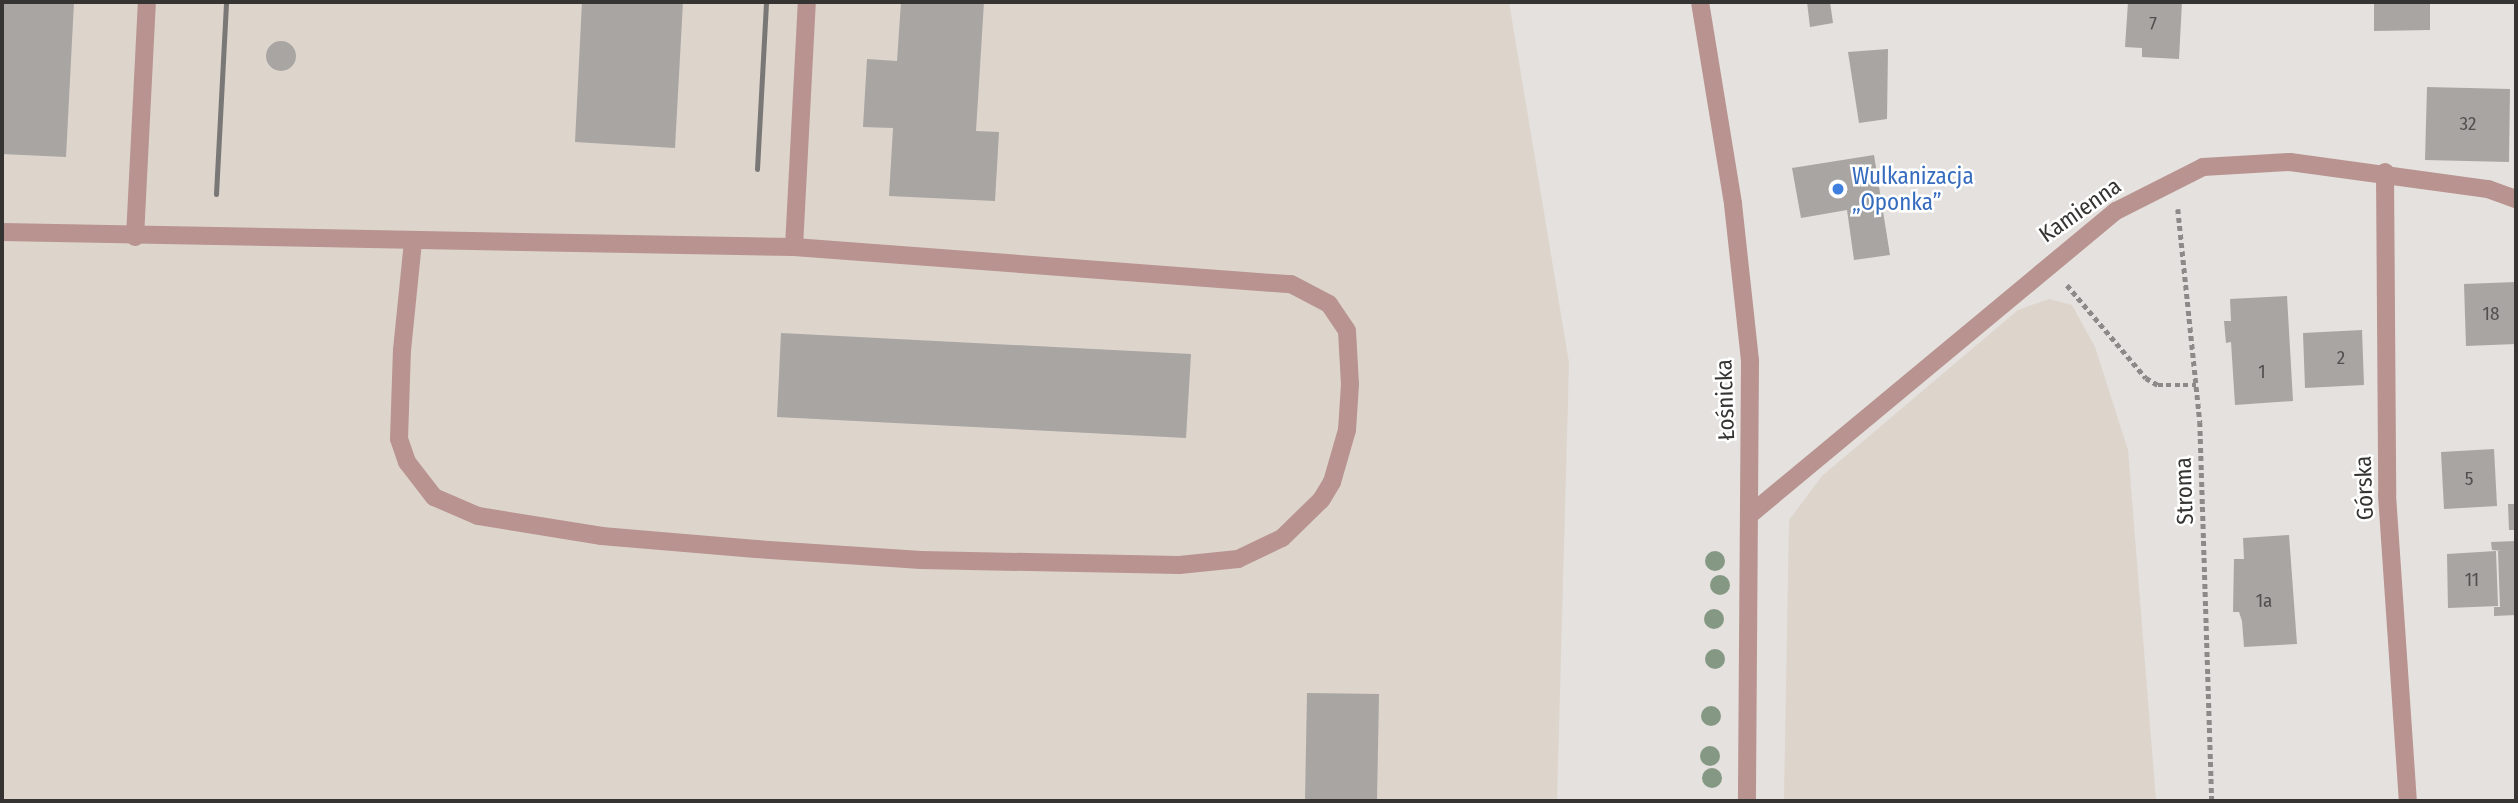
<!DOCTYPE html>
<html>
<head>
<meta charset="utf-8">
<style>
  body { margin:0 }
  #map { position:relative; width:2518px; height:803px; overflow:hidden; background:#e4e1de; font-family:"Fira Sans Condensed",sans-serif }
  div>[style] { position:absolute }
  .built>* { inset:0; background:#ddd4cc }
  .building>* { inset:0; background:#a8a5a3 }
  .round { border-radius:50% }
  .path>* { height:4.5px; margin-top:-2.25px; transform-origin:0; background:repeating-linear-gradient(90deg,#8c8a88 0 5px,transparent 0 8.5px) }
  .service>* { height:18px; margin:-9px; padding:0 9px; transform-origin:9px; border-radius:9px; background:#b8938f }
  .minor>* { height:18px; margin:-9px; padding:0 9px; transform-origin:9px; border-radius:9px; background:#b8938f }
  .tertiary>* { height:18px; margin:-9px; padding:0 9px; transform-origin:9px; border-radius:9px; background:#b8938f }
  .rail>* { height:5px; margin:-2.5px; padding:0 2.5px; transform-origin:2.5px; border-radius:2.5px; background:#797876 }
  .trees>* { width:20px; height:20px; margin:-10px; border-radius:50%; background:#859883 }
  .dots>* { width:19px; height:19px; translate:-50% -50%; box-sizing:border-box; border:4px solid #fff; border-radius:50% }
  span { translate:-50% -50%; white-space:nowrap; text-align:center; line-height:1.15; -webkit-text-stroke:5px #fff; paint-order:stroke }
  .number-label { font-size:19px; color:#52504f }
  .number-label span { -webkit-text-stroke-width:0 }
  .shop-label { font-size:23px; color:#366cbe }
  .left { translate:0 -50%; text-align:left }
  .street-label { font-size:23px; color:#353433 }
  .frame { position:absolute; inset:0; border:4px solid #353433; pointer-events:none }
</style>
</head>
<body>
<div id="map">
  <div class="built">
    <div style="clip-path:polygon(2px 2px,1509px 2px,1569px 363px,1557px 801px,2px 801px)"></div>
    <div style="clip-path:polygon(2049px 299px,2072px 305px,2095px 347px,2128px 450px,2156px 801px,1784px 801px,1789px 520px,1822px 476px,2018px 310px)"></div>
  </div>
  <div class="building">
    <div style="clip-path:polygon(2px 2px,74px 2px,66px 157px,2px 154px)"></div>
    <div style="clip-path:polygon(582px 2px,683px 2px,675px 148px,575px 142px)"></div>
    <div style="clip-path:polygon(901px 2px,984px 2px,976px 131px,999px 132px,995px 201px,889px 196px,893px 128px,863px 127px,867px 59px,897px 61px)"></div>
    <div style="clip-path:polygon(1807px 2px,1830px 2px,1833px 23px,1810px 27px)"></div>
    <div style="clip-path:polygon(2128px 2px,2182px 2px,2179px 59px,2142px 57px,2142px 48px,2125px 47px)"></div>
    <div style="clip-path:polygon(2374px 2px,2430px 2px,2430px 30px,2374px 31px)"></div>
    <div class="round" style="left:266px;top:41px;width:30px;height:30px"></div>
    <div style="clip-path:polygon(1888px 49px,1887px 119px,1859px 123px,1848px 52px)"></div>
    <div style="clip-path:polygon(2427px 87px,2510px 89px,2509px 162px,2425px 160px)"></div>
    <div style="clip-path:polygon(1874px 155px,1890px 255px,1854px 260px,1847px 210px,1801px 218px,1792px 168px)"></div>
    <div style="clip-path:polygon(2516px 282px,2516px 344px,2466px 346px,2464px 284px)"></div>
    <div style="clip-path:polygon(2287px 296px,2293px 401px,2235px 405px,2231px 342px,2226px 343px,2224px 321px,2231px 321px,2230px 299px)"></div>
    <div style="clip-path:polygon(2362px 330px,2364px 385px,2305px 388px,2303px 333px)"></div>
    <div style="clip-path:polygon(781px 333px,1191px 354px,1186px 438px,777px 417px)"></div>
    <div style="clip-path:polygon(2494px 449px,2497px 506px,2444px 509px,2441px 452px)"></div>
    <div style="clip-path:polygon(2508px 504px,2516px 504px,2516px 530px,2509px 530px)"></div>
    <div style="clip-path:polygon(2289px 535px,2297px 644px,2244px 647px,2242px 621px,2239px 612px,2233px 612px,2234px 559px,2244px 559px,2243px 538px)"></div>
    <div style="clip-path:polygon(2516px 541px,2516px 615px,2494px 616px,2494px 607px,2500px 607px,2498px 551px,2502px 551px,2492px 550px,2491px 542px)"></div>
    <div style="clip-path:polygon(2496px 551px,2498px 606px,2448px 608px,2447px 554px)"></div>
    <div style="clip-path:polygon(1307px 693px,1379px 694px,1377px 801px,1305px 801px)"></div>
  </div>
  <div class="path">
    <div style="left:2178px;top:209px;width:214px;rotate:84.1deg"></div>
    <div style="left:2200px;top:422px;width:379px;rotate:88.2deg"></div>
    <div style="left:2067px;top:285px;width:122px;rotate:49.7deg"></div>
    <div style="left:2146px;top:378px;width:14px;rotate:30deg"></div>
    <div style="left:2158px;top:385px;width:38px"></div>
  </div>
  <div class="service">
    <div style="left:2px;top:232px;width:792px;rotate:1.09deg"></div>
    <div style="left:794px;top:247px;width:498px;rotate:4.3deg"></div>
    <div style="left:1291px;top:284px;width:43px;rotate:27.8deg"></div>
    <div style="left:1329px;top:304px;width:32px;rotate:56deg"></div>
    <div style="left:1347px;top:331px;width:53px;rotate:86.8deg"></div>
    <div style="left:1350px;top:384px;width:46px;rotate:93.7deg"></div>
    <div style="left:1347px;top:430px;width:54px;rotate:106.1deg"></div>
    <div style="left:1332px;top:482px;width:21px;rotate:121deg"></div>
    <div style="left:1321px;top:500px;width:54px;rotate:135.7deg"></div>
    <div style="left:1282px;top:538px;width:49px;rotate:154.5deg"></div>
    <div style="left:1238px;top:559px;width:59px;rotate:174.2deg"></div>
    <div style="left:1179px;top:565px;width:258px;rotate:-178.9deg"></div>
    <div style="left:921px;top:560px;width:165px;rotate:-176.2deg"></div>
    <div style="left:756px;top:549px;width:155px;rotate:-175.2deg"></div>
    <div style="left:602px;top:536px;width:126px;rotate:-170.8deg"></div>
    <div style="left:478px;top:516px;width:48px;rotate:-156.6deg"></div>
    <div style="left:434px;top:497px;width:44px;rotate:-127.6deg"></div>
    <div style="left:407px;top:462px;width:24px;rotate:-109deg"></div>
    <div style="left:399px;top:439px;width:89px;rotate:-88.1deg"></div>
    <div style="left:402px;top:350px;width:110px;rotate:-84.2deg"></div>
    <div style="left:135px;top:237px;width:235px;rotate:-87.1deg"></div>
    <div style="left:794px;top:247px;width:245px;rotate:-87deg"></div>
  </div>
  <div class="minor">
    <div style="left:2385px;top:172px;width:323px;rotate:89.6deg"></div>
    <div style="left:2387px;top:495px;width:307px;rotate:86.1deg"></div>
  </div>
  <div class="tertiary">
    <div style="left:1700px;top:2px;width:205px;rotate:80.7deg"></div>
    <div style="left:1733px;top:204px;width:158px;rotate:83.8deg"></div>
    <div style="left:1750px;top:361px;width:440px;rotate:90.4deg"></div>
    <div style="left:1752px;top:513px;width:473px;rotate:-39.7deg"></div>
    <div style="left:2116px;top:211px;width:97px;rotate:-26.8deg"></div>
    <div style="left:2203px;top:167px;width:87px;rotate:-3.3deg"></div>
    <div style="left:2290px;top:162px;width:200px;rotate:7.8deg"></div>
    <div style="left:2488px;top:189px;width:30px;rotate:20deg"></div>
  </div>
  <div class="rail">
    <div style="left:757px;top:169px;width:167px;rotate:-86.9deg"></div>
    <div style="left:216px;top:194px;width:192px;rotate:-87deg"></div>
  </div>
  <div class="trees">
    <div style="left:1715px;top:561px"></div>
    <div style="left:1720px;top:585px"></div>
    <div style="left:1714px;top:619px"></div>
    <div style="left:1715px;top:659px"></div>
    <div style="left:1711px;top:716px"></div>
    <div style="left:1710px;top:756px"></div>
    <div style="left:1712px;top:778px"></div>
  </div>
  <div class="dots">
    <div style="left:1838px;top:189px;background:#3f7fe0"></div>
  </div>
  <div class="number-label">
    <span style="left:2153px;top:24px">7</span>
    <span style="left:2468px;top:124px">32</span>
    <span style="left:2491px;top:314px">18</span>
    <span style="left:2341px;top:358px">2</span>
    <span style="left:2262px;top:372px">1</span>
    <span style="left:2469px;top:479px">5</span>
    <span style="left:2472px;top:580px">11</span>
    <span style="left:2264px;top:601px">1a</span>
  </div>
  <div class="shop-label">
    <span class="left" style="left:1852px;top:189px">Wulkanizacja<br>„Oponka”</span>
  </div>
  <div class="street-label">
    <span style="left:2080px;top:210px;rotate:-35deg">Kamienna</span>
    <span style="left:1725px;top:400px;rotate:-92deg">Łośnicka</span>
    <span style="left:2364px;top:488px;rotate:-92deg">Górska</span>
    <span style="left:2184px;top:491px;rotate:-92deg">Stroma</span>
  </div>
  <div class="frame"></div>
</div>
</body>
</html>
